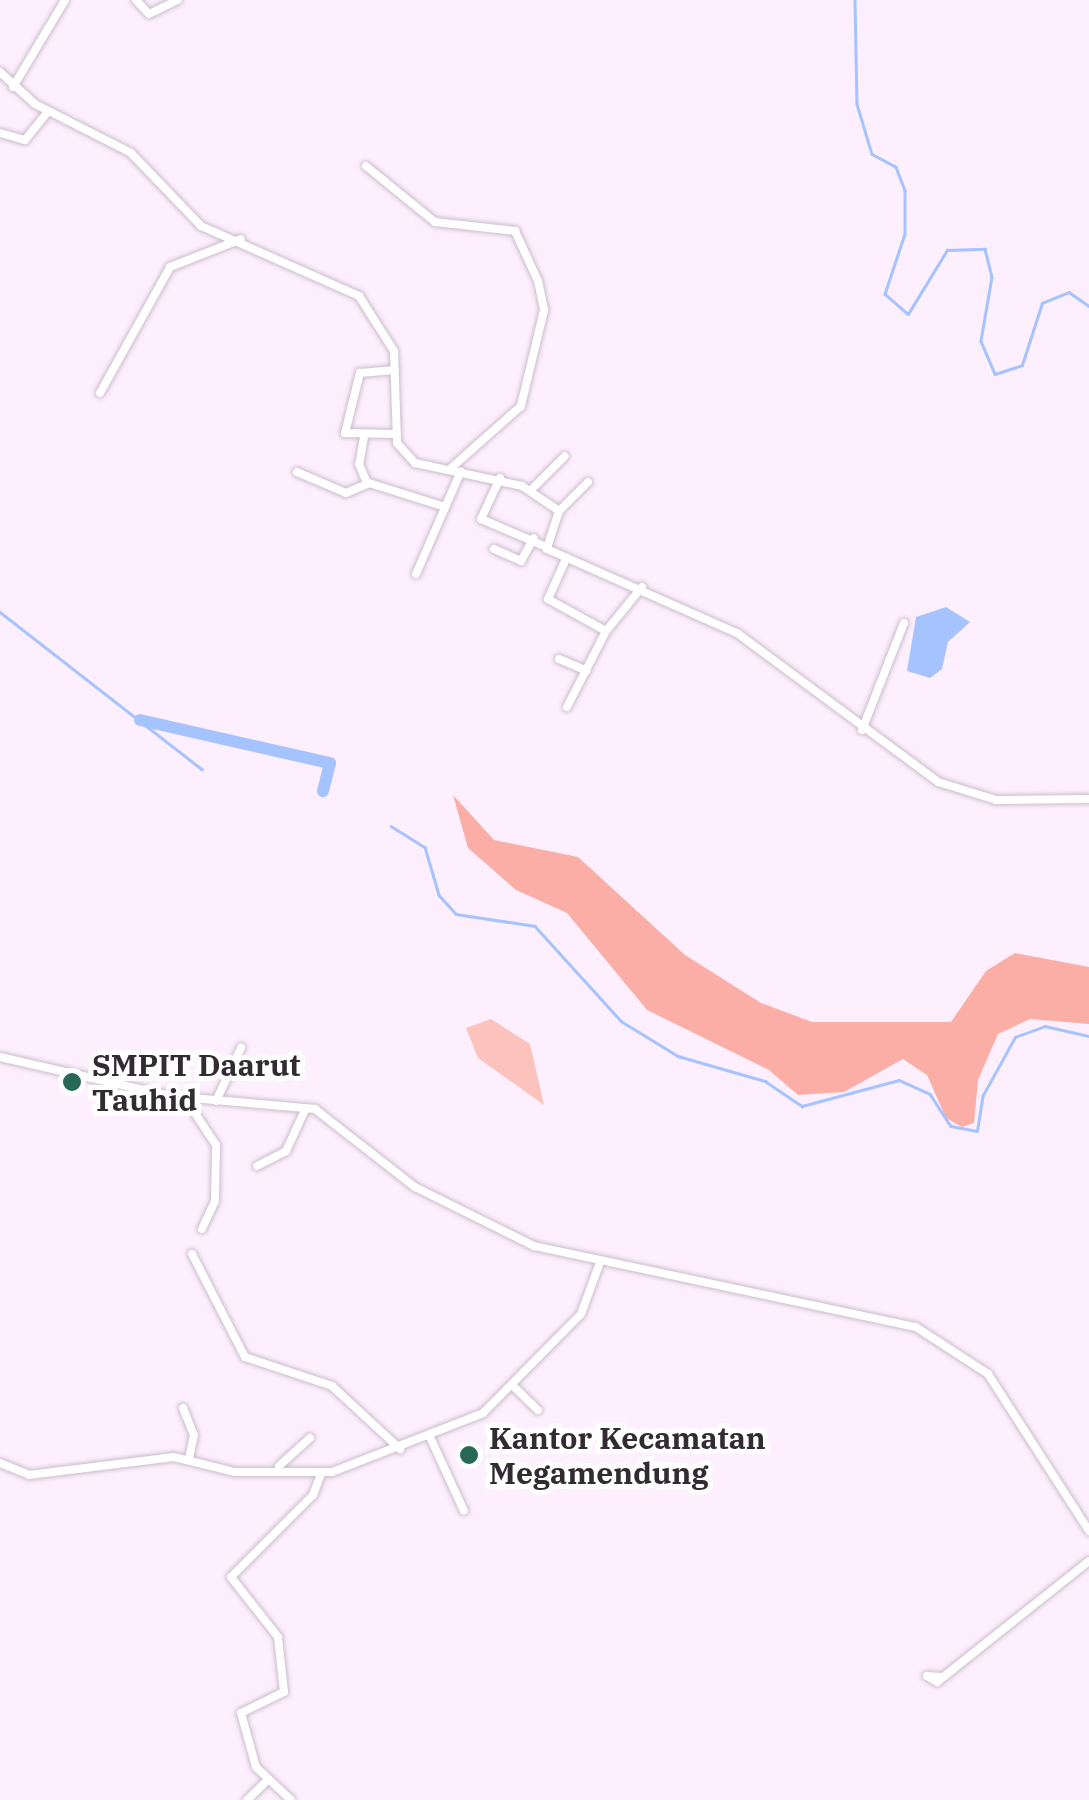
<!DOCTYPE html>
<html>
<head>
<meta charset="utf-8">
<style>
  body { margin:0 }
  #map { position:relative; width:1089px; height:1800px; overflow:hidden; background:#fdeffd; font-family:"IBM Plex Serif",serif }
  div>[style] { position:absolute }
  .green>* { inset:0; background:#fcc3bc }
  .forest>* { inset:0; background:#faaea6 }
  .water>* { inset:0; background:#a5c3ff }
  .stream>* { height:2.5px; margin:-1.25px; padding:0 1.25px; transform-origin:1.25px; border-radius:1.25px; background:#a5c3ff }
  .river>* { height:12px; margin:-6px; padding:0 6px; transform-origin:6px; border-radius:6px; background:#a5c3ff }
  .roads { filter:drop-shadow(0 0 2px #cbbdcb) drop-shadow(0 0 2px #cbbdcb) }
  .minor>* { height:8px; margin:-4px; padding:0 4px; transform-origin:4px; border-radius:4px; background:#fff }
  .dots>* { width:28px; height:28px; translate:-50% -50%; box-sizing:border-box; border:5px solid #fff; border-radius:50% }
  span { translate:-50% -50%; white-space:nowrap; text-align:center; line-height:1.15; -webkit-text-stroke:10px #fff; paint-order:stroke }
  .poi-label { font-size:30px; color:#322c32; font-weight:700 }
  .left { translate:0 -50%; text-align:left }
</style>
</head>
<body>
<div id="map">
  <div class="green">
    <div style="clip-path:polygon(491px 1019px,530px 1044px,544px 1105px,478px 1058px,466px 1028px)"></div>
  </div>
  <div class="forest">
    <div style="clip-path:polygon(453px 795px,494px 840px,578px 857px,685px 955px,761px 1003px,812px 1022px,951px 1022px,986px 971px,1015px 953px,1089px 967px,1089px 1024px,1030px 1019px,998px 1034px,978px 1080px,974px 1123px,962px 1127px,946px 1118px,927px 1075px,903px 1059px,844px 1092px,798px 1095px,769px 1070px,647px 1010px,567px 913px,516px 890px,468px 848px)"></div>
  </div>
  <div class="water">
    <div style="clip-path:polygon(946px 607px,970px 622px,948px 642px,942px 669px,930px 678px,907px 671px,916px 617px)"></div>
  </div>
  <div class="stream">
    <div style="left:855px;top:0;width:104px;rotate:88.9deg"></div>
    <div style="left:857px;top:104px;width:52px;rotate:73.3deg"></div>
    <div style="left:872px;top:154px;width:27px;rotate:28deg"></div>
    <div style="left:896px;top:167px;width:26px;rotate:69deg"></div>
    <div style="left:905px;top:191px;width:43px;rotate:90deg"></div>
    <div style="left:905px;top:234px;width:63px;rotate:108.4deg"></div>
    <div style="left:885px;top:294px;width:30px;rotate:41deg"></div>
    <div style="left:908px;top:314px;width:75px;rotate:-58.6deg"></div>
    <div style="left:947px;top:250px;width:38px;rotate:-2deg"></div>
    <div style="left:985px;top:249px;width:29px;rotate:76deg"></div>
    <div style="left:992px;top:277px;width:65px;rotate:99.8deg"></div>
    <div style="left:981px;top:341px;width:36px;rotate:67deg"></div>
    <div style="left:995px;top:374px;width:28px;rotate:-18deg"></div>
    <div style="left:1022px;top:365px;width:65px;rotate:-72.1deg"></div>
    <div style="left:1042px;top:303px;width:29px;rotate:-22deg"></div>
    <div style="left:1069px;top:292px;width:24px;rotate:35deg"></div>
    <div style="left:0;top:612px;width:256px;rotate:37.9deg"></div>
    <div style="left:391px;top:826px;width:40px;rotate:32deg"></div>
    <div style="left:425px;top:847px;width:50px;rotate:73.7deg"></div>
    <div style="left:439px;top:895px;width:25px;rotate:48deg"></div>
    <div style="left:456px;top:914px;width:80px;rotate:8.6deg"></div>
    <div style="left:535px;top:926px;width:128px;rotate:47.8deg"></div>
    <div style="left:621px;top:1021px;width:67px;rotate:31.6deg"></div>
    <div style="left:678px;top:1056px;width:91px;rotate:16deg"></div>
    <div style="left:765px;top:1081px;width:45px;rotate:34deg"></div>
    <div style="left:802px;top:1106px;width:100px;rotate:-15deg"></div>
    <div style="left:899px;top:1080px;width:34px;rotate:24deg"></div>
    <div style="left:930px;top:1094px;width:38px;rotate:57deg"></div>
    <div style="left:951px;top:1126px;width:26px;rotate:11deg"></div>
    <div style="left:977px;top:1131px;width:36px;rotate:-81deg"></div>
    <div style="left:983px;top:1095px;width:66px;rotate:-61.1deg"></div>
    <div style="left:1015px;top:1037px;width:32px;rotate:-20deg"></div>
    <div style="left:1045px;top:1026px;width:45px;rotate:12.8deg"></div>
  </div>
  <div class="river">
    <div style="left:140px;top:720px;width:195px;rotate:12.8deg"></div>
    <div style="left:330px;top:763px;width:29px;rotate:104deg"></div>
  </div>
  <div class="roads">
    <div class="minor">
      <div style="left:136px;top:0;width:19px;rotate:47deg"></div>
      <div style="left:149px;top:14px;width:32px;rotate:-26deg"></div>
      <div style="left:0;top:72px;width:47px;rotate:42.4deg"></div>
      <div style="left:35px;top:104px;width:108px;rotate:27deg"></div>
      <div style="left:131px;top:153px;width:101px;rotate:46.2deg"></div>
      <div style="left:201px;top:226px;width:173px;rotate:23.9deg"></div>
      <div style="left:359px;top:296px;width:65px;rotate:57.5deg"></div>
      <div style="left:394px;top:351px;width:92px;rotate:88.1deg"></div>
      <div style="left:397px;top:443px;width:27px;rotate:48deg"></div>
      <div style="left:415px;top:463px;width:109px;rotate:12.1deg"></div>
      <div style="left:522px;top:486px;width:45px;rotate:34deg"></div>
      <div style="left:559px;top:511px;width:40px;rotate:108deg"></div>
      <div style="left:547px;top:549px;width:208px;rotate:23.9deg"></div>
      <div style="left:737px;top:633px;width:250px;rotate:36.5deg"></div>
      <div style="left:938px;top:782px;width:61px;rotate:17.2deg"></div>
      <div style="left:996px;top:800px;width:93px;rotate:-0.6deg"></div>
      <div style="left:13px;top:87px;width:101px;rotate:-59.1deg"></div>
      <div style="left:0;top:133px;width:26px;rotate:16deg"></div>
      <div style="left:25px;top:140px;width:36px;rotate:-51deg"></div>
      <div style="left:366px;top:166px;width:89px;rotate:39.1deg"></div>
      <div style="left:435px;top:222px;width:81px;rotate:6.4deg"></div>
      <div style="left:515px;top:231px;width:55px;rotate:65.3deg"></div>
      <div style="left:538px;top:281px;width:30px;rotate:78deg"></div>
      <div style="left:544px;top:310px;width:99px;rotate:103.5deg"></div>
      <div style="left:521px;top:406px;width:96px;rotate:138.4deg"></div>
      <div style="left:100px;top:393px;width:144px;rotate:-60.9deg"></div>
      <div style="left:170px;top:267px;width:76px;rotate:-21.5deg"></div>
      <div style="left:395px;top:434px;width:50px;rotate:-178.9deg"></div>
      <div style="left:345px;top:433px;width:62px;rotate:-76deg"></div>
      <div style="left:360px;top:373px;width:35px;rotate:-5deg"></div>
      <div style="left:364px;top:437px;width:27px;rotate:100deg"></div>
      <div style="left:359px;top:464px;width:21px;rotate:67deg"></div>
      <div style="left:297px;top:472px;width:53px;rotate:23.2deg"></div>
      <div style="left:346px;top:493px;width:25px;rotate:-23deg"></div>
      <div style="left:369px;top:483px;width:80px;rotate:17.5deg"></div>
      <div style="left:500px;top:478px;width:45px;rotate:114.9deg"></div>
      <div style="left:481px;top:519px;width:69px;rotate:23.2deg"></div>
      <div style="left:530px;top:491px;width:49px;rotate:-45deg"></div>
      <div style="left:559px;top:511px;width:41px;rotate:-45deg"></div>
      <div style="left:494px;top:549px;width:30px;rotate:24deg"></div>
      <div style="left:521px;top:561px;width:26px;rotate:-61deg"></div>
      <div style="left:566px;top:559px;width:44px;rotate:114.2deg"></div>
      <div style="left:548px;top:599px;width:66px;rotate:28.9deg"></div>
      <div style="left:416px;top:574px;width:112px;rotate:-66.4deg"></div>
      <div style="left:559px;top:659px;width:30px;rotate:23deg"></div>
      <div style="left:567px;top:707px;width:85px;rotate:-62.8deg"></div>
      <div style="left:606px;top:631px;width:57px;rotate:-50.7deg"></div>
      <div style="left:862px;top:730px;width:115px;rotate:-68.6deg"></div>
      <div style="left:0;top:1057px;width:174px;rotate:12.9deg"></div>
      <div style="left:170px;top:1096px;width:146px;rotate:5.1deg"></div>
      <div style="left:315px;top:1109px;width:127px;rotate:38deg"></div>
      <div style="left:415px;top:1187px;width:133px;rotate:26.4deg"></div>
      <div style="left:534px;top:1246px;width:390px;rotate:12deg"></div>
      <div style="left:916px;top:1327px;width:86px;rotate:33.1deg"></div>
      <div style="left:988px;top:1374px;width:187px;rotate:57.2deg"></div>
      <div style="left:185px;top:1098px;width:56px;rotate:56.6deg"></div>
      <div style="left:216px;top:1145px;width:56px;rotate:91deg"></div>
      <div style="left:215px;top:1201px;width:31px;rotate:115deg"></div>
      <div style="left:216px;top:1101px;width:59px;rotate:-64.7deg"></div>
      <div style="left:257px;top:1166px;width:33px;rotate:-27deg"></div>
      <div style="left:286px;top:1151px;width:47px;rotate:-65.1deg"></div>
      <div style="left:192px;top:1254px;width:116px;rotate:62.8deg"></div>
      <div style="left:245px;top:1357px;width:92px;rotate:18.4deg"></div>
      <div style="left:332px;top:1386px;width:93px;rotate:42.8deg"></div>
      <div style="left:512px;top:1385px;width:36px;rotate:44deg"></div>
      <div style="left:183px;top:1408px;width:29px;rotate:68deg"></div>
      <div style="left:194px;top:1435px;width:24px;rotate:102deg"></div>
      <div style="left:430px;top:1437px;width:81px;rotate:65.3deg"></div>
      <div style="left:0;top:1463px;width:31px;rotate:22deg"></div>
      <div style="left:29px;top:1475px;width:146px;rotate:-7.1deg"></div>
      <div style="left:174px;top:1457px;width:63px;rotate:13.8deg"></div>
      <div style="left:235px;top:1472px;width:97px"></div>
      <div style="left:332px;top:1472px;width:162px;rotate:-21.3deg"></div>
      <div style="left:483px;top:1413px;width:139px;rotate:-45.3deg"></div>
      <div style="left:581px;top:1314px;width:52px;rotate:-69.8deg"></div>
      <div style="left:279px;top:1466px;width:42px;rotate:-42.1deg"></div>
      <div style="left:941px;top:1677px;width:14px;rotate:-176deg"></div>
      <div style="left:927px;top:1676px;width:12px;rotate:31deg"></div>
      <div style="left:937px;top:1682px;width:194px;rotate:-38.5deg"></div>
      <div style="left:247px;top:1800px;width:28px;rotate:-44deg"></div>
      <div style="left:291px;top:1800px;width:48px;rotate:-136.7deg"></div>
      <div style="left:256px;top:1767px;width:56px;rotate:-105.5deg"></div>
      <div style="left:241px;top:1713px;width:48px;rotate:-26deg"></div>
      <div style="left:284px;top:1692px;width:55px;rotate:-96.2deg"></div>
      <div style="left:278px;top:1637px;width:76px;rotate:-128.1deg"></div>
      <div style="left:231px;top:1577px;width:116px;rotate:-45deg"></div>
      <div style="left:313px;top:1495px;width:25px;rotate:-69deg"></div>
    </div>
  </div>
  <div class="dots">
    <div style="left:72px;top:1082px;background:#276856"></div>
    <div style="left:469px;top:1455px;background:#276856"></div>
  </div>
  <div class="poi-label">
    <span class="left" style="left:92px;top:1082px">SMPIT Daarut<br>Tauhid</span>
    <span class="left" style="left:489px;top:1455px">Kantor Kecamatan<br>Megamendung</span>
  </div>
</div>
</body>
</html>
